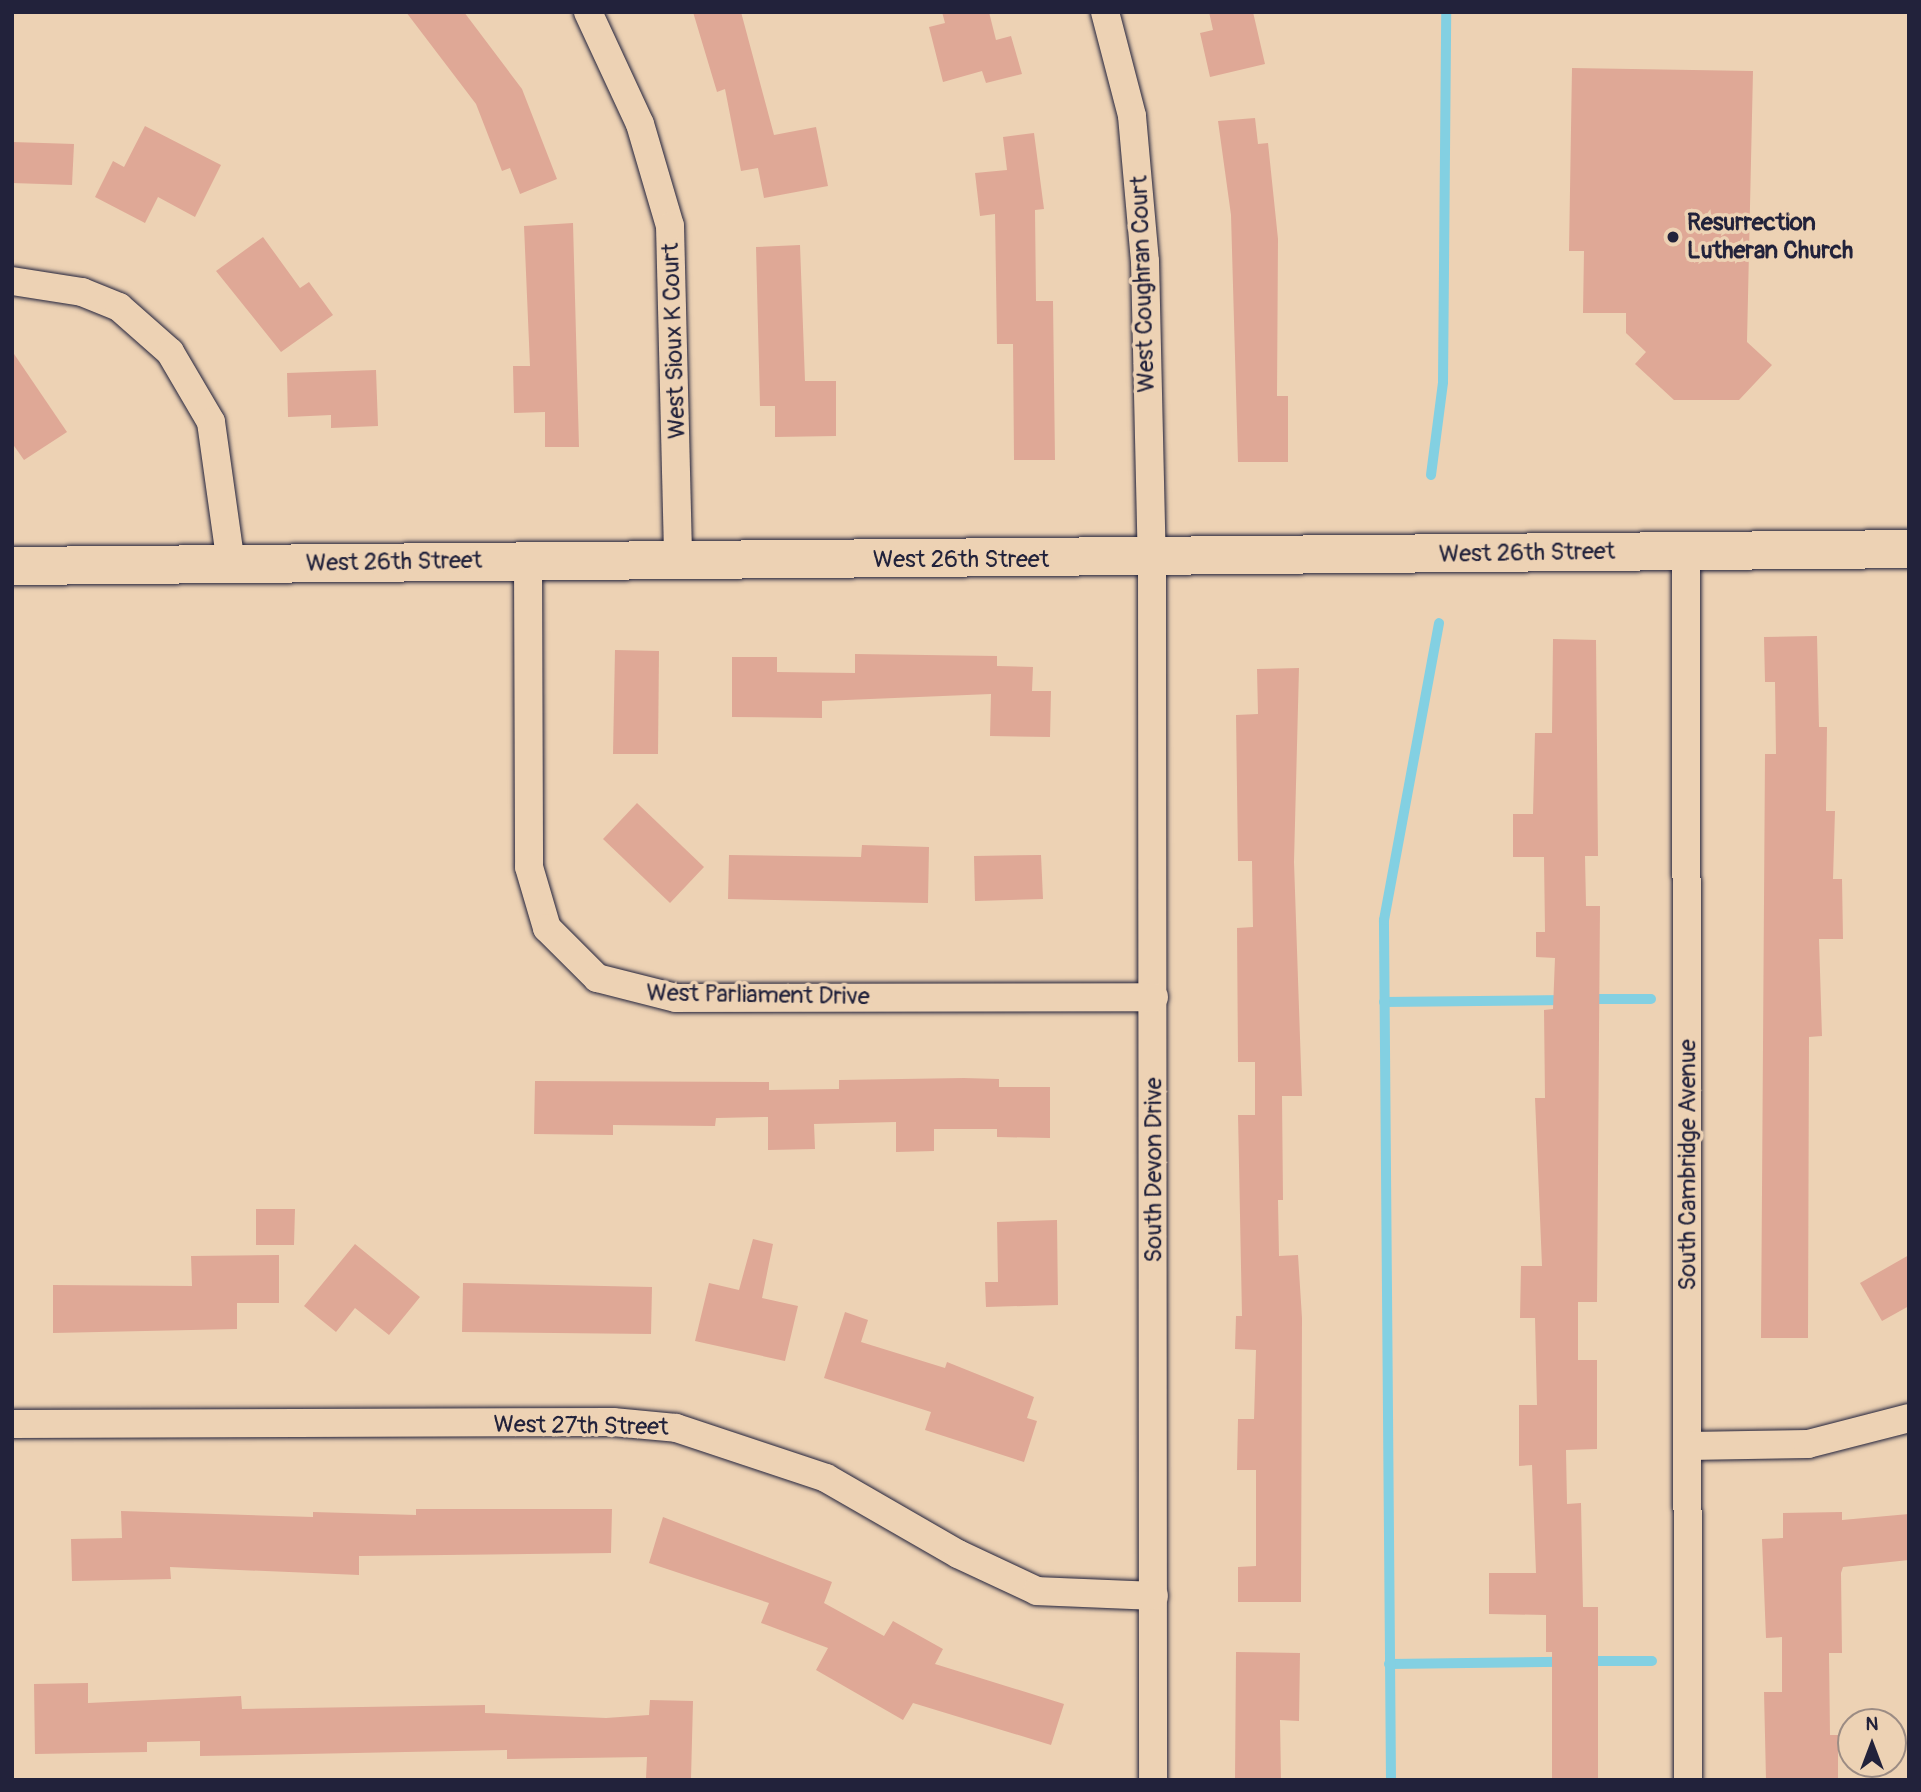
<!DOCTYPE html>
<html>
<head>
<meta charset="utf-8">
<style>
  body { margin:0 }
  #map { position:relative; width:1921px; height:1792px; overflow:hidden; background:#edd2b4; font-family:Pangolin,sans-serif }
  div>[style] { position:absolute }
  .stream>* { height:10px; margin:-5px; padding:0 5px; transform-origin:5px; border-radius:5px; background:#83d0e2 }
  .building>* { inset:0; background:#dfa896 }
  .roads { filter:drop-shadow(0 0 2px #22223b) drop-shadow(0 0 2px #22223b) }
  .street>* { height:28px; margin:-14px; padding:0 14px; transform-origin:14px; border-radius:14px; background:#edd2b4 }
  .secondary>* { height:38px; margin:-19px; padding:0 19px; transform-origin:19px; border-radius:19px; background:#edd2b4 }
  .dots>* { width:19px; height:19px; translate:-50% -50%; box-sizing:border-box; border:4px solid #edd2b4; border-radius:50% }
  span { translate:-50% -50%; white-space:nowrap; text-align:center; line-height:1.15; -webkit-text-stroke:7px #edd2b4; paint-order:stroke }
  .poi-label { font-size:24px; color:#22223b; font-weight:700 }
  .left { translate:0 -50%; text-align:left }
  .street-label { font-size:24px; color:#22223b }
  .frame { position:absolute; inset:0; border:14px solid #22223b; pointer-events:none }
  .north { position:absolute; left:1837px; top:1708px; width:70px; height:70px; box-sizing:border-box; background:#edd2b4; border:2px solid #9c8c84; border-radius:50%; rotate:0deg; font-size:19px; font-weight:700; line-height:28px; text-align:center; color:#22223b }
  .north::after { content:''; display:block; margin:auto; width:24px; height:32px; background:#22223b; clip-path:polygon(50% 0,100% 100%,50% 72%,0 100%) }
</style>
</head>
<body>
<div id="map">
  <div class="stream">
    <div style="left:1431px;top:475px;width:94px;rotate:-82.6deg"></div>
    <div style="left:1443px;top:382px;width:370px;rotate:-89.5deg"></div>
    <div style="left:1588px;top:999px;width:63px"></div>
    <div style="left:1384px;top:1002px;width:182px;rotate:-0.6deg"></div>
    <div style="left:1586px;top:1661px;width:66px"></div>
    <div style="left:1389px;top:1664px;width:175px;rotate:-0.7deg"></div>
    <div style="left:1391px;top:1780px;width:860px;rotate:-90.47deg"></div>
    <div style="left:1384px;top:920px;width:302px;rotate:-79.5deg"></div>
  </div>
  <div class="building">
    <div style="clip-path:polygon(406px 12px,464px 12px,522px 89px,557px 179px,520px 194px,510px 168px,502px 171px,476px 104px)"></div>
    <div style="clip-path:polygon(693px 12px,741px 12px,774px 135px,816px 127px,828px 186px,764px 198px,758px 168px,741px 171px,725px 89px,717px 92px)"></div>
    <div style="clip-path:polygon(942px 12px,989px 12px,996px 40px,1011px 36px,1022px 74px,986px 83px,982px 71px,943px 82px,929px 27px,945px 23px)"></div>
    <div style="clip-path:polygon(1209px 12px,1253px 12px,1265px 64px,1210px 77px,1200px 33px,1213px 30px)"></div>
    <div style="clip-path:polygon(1572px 68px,1753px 71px,1747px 342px,1772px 365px,1739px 400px,1674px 400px,1635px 364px,1646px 352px,1626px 333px,1626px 313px,1583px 313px,1584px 251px,1569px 251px)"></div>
    <div style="clip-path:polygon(1255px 118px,1258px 144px,1268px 143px,1278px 239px,1277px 396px,1288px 396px,1288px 462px,1238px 462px,1231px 215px,1218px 121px)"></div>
    <div style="clip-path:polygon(145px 126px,221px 165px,195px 217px,158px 197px,145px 223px,95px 197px,113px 161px,124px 167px)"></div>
    <div style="clip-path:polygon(1034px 133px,1044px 209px,1035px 210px,1036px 301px,1053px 301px,1055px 460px,1014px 460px,1013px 344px,997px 344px,995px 214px,980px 216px,975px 173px,1007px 170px,1003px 137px)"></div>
    <div style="clip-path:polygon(12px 142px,74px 144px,72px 185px,12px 183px)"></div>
    <div style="clip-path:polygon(573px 223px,579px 447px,545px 447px,545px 412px,514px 413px,513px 366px,530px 366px,524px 226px)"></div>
    <div style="clip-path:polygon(263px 237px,300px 288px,309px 282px,333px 315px,281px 352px,216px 271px)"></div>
    <div style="clip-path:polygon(800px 245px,805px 381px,836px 381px,836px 436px,775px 437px,775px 406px,760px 406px,756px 247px)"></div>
    <div style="clip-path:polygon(12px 351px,67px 432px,24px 460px,12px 443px)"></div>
    <div style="clip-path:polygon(376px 370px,378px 426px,331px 428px,331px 415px,288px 417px,287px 373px)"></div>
    <div style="clip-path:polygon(1817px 636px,1819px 727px,1827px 727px,1826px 811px,1835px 811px,1833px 879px,1842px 879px,1843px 939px,1819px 939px,1822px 1036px,1809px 1037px,1808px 1338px,1761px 1338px,1765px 754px,1776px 754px,1775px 682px,1765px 682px,1764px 637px)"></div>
    <div style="clip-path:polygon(1553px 639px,1596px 640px,1598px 856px,1585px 856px,1586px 906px,1600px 906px,1597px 1302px,1578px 1302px,1578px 1360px,1597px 1360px,1597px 1449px,1566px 1450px,1567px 1504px,1581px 1503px,1583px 1607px,1598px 1607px,1598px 1780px,1552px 1780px,1552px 1652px,1546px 1652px,1546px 1615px,1489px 1614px,1489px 1573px,1536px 1573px,1532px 1465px,1519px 1466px,1519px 1405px,1537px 1405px,1535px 1318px,1520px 1318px,1521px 1266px,1542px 1266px,1535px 1098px,1545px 1098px,1544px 1010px,1553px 1009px,1555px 958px,1536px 957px,1536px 932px,1545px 932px,1544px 857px,1513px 857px,1513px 814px,1533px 814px,1535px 733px,1552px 733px)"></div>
    <div style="clip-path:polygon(615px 650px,659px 651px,658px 754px,613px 754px)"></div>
    <div style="clip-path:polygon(855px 654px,997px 656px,997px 666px,1033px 667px,1032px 691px,1051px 691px,1050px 737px,990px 736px,991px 694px,822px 701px,822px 718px,732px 717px,732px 657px,777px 657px,777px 672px,855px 673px)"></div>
    <div style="clip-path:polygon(1299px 668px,1294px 862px,1302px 1096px,1282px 1096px,1283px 1200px,1278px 1200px,1279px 1256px,1298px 1255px,1302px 1318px,1301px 1602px,1238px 1602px,1238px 1567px,1256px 1566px,1256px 1470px,1237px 1470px,1238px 1419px,1254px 1419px,1256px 1350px,1235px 1349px,1236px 1316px,1242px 1316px,1238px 1115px,1255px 1115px,1255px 1062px,1238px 1062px,1237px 928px,1253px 927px,1252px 861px,1238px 861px,1236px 715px,1258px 714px,1257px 669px)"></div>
    <div style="clip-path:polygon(637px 803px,704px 867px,670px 903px,603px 839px)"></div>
    <div style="clip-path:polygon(862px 845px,929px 847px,928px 903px,728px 899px,729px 855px,861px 857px)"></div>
    <div style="clip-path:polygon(1041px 855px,1043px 899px,975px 901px,974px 856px)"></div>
    <div style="clip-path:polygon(964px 1078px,999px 1079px,999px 1087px,1050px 1087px,1050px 1138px,997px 1137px,997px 1129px,934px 1129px,934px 1151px,896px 1152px,896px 1122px,814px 1124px,815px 1149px,768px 1150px,768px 1117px,716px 1118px,715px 1126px,613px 1125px,613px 1135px,534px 1134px,535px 1081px,769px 1082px,769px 1090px,839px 1089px,839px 1080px)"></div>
    <div style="clip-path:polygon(256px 1209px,295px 1209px,294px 1245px,256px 1245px)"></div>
    <div style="clip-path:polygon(1057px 1220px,1058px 1305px,986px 1307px,985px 1282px,998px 1282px,997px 1222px)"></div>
    <div style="clip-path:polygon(753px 1239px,773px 1244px,762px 1298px,798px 1306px,785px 1361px,695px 1341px,709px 1283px,739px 1290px)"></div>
    <div style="clip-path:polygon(355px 1244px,420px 1297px,389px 1335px,355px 1308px,336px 1332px,304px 1306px)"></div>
    <div style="clip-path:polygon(279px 1255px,279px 1303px,237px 1303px,237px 1329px,53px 1333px,53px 1285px,192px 1286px,191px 1256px)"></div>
    <div style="clip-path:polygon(1909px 1255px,1909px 1306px,1882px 1321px,1860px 1283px)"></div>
    <div style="clip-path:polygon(463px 1283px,652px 1287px,651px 1334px,462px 1332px)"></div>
    <div style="clip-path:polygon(845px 1312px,868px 1320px,861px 1342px,945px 1368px,947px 1362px,1034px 1397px,1027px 1418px,1037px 1421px,1024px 1462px,925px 1430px,931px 1412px,824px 1378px)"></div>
    <div style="clip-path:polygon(416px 1509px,612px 1509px,611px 1553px,359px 1556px,359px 1575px,170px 1567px,171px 1579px,72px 1581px,71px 1539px,122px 1538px,121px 1511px,313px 1517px,313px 1512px,416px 1515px)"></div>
    <div style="clip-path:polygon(1842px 1512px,1842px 1520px,1909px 1514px,1909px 1560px,1843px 1567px,1841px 1573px,1842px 1653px,1829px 1653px,1830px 1735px,1838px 1735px,1838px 1780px,1766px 1780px,1764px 1692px,1782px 1692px,1782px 1637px,1766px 1638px,1762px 1539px,1783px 1538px,1783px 1513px)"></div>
    <div style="clip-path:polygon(663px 1517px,832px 1582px,824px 1603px,884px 1636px,893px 1621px,943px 1649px,935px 1664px,1064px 1704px,1051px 1745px,913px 1703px,903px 1720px,816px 1670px,828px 1648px,761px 1623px,769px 1603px,649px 1563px)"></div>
    <div style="clip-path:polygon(1236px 1652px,1300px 1653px,1299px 1721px,1280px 1720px,1281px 1780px,1235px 1780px)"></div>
    <div style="clip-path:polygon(88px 1683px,88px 1703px,241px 1696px,242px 1709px,485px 1705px,485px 1713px,606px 1718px,649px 1715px,650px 1700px,693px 1701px,691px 1779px,646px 1778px,647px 1757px,507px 1759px,507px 1750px,200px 1756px,200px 1741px,147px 1742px,147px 1752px,35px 1754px,34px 1684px)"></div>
  </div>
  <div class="roads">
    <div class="street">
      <div style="left:588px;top:12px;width:123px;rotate:65.1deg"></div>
      <div style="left:640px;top:124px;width:106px;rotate:73.6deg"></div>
      <div style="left:670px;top:226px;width:334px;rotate:88.6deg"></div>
      <div style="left:1105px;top:12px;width:107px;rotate:75.4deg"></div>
      <div style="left:1132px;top:116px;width:146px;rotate:84.9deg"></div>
      <div style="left:1145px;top:261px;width:299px;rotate:88.7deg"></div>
      <div style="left:1152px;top:560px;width:1220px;rotate:89.95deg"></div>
      <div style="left:12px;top:281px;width:71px;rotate:8.9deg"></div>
      <div style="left:82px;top:292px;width:40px;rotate:22deg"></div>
      <div style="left:119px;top:307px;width:68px;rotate:41.4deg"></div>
      <div style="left:170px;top:352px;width:81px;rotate:59.6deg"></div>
      <div style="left:211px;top:422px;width:144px;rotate:82deg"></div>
      <div style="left:1686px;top:550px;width:1230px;rotate:89.91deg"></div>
      <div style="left:528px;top:560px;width:307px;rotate:89.8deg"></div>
      <div style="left:529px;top:867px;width:64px;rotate:73.6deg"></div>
      <div style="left:547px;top:928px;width:71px;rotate:45deg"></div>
      <div style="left:597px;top:978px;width:81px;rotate:14.2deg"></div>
      <div style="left:676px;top:998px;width:478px;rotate:-0.1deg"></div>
      <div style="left:12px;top:1424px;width:601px;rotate:-0.19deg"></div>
      <div style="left:613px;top:1422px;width:63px;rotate:5.4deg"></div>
      <div style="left:676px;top:1428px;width:158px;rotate:18.4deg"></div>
      <div style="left:826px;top:1478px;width:152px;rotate:29.9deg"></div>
      <div style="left:958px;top:1554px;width:87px;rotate:25.1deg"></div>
      <div style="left:1037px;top:1591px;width:117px;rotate:2.4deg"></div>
      <div style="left:1688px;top:1446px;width:120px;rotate:-1deg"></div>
      <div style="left:1808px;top:1444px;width:104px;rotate:-14.4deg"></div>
    </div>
    <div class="secondary">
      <div style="left:12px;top:566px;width:1897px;rotate:-0.51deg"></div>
    </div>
  </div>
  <div class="dots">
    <div style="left:1673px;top:237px;background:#22223b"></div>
  </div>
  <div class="poi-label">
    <span class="left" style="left:1687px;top:237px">Resurrection<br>Lutheran Church</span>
  </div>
  <div class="street-label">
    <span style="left:1143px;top:284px;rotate:-92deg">West Coughran Court</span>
    <span style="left:674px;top:341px;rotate:-92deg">West Sioux K Court</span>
    <span style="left:1527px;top:553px;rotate:-1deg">West 26th Street</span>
    <span style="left:961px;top:560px">West 26th Street</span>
    <span style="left:394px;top:562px;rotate:-1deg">West 26th Street</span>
    <span style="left:758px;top:995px;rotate:1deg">West Parliament Drive</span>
    <span style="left:1688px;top:1165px;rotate:-90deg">South Cambridge Avenue</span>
    <span style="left:1154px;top:1170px;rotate:-90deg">South Devon Drive</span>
    <span style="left:581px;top:1426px;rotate:1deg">West 27th Street</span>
  </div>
  <div class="frame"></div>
  <div class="north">N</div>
</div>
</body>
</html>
